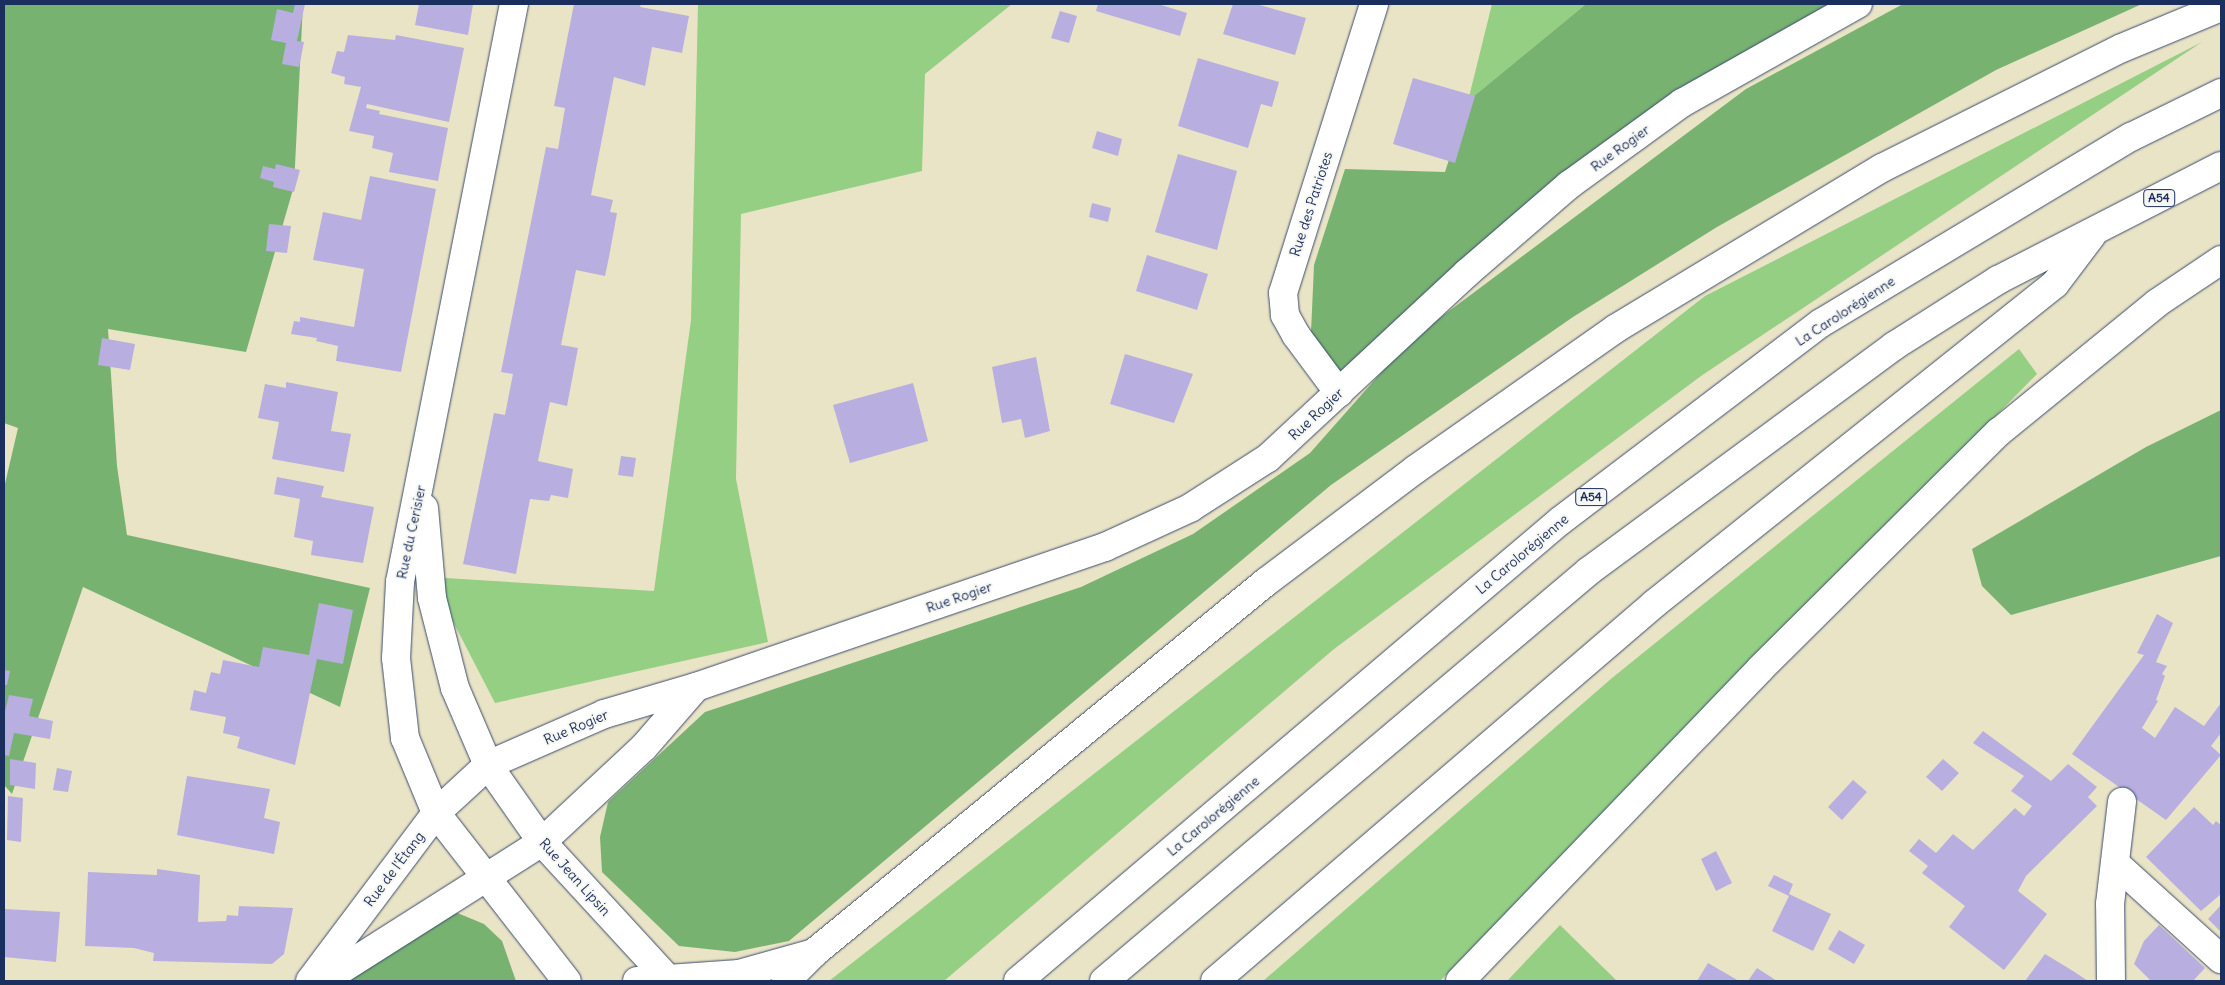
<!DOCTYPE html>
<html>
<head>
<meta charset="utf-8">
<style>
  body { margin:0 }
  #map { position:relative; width:2225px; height:985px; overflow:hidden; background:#eae4c6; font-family:Delius,sans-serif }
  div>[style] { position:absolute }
  .green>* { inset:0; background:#95cf83 }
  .forest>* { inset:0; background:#78b271 }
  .building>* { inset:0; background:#b8aedf }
  .roads { filter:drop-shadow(0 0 1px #3a4a6e) drop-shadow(0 0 1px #3a4a6e) }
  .street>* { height:28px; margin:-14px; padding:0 14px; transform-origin:14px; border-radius:14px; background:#fff }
  .secondary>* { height:28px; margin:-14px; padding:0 14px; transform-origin:14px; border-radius:14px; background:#fff }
  .highway>* { height:28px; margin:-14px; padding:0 14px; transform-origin:14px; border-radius:14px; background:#fff }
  span { translate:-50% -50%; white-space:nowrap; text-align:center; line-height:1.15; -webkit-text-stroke:4px #f6f6f2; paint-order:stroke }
  .shield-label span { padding:1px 4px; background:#f6f6f2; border:1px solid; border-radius:4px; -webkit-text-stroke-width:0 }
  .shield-label { font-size:12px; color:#1b2f5e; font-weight:700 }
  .street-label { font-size:14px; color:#1b2f5e }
  .frame { position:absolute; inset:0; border:5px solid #1b2f5e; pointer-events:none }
</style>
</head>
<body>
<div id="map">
  <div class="green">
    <div style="clip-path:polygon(698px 4px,1012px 4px,925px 74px,922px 171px,741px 214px,736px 479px,768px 642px,495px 703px,430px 577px,654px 591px,691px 320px)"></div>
    <div style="clip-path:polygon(1492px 4px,1586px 4px,1468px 101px)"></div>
    <div style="clip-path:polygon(2202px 42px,1701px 376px,1334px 649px,944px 981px,829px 981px,1705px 296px)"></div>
    <div style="clip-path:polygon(2019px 349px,2037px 374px,1440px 981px,1263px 981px,1612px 678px)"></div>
    <div style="clip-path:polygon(1560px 925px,1617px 981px,1507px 981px)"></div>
  </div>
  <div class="forest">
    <div style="clip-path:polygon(4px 4px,303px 4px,294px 186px,246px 352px,108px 329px,117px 466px,127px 535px,370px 588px,340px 707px,83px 587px,12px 794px,4px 785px,4px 488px,18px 428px,4px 423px)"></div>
    <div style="clip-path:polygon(1586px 4px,1859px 4px,1761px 59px,1487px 256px,1339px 393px,1311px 332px,1314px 265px,1345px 169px,1445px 172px,1468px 101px)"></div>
    <div style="clip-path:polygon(1903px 4px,2142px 4px,1996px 70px,1717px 227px,1573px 317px,1331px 485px,789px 941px,735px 952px,679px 946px,602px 872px,600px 837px,608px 802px,705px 712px,1081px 587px,1193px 534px,1310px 453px,1409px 341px,1746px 89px)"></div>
    <div style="clip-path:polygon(2221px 410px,2221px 556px,2011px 615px,1982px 586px,1972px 549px,2146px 447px)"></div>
    <div style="clip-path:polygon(443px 907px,484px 924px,502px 941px,516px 981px,343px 981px)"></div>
  </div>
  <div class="building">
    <div style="clip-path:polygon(295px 4px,305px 4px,297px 41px,304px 42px,299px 67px,282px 64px,286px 43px,271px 40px,277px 9px,293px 13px)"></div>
    <div style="clip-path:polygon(419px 4px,473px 4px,468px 35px,415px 25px)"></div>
    <div style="clip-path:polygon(574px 4px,641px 4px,640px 7px,689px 16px,682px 53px,652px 47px,645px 86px,614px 77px,591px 195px,613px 200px,610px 212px,617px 213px,609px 257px,605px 276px,576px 270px,561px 345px,578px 348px,567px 406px,550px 402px,538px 461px,573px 469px,568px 498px,551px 495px,549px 501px,530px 499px,516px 574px,463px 564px,494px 413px,505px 415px,509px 394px,513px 374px,501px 372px,546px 147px,558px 149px,565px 108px,554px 106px)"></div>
    <div style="clip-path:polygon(1098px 4px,1158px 4px,1187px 13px,1180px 36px,1096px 11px)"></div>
    <div style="clip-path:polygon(1233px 4px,1256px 4px,1306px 18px,1295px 55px,1223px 34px)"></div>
    <div style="clip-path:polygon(1060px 11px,1077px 16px,1069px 43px,1051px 38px)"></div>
    <div style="clip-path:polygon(348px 35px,395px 40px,396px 35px,464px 48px,449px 122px,367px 104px,366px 108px,380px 111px,379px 114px,448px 128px,438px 181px,389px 172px,393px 153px,372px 148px,374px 136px,349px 131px,361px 87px,344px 84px,345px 77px,331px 73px,337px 51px,344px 52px)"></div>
    <div style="clip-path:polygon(1198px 58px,1279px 82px,1272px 107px,1261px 104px,1248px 148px,1178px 126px)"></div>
    <div style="clip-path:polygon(1413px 78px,1475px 96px,1455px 163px,1393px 144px)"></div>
    <div style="clip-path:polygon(1097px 131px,1122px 139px,1118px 156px,1092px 148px)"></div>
    <div style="clip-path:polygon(1178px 154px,1237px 171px,1217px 250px,1155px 232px)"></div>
    <div style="clip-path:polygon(276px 164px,300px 170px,294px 192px,273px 187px,274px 182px,260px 178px,263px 166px,275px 169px)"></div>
    <div style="clip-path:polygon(370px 176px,436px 189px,401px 372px,336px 361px,338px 346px,316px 341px,317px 338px,291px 334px,294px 321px,300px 322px,300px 317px,354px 327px,364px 269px,313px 260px,323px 212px,361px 220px)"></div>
    <div style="clip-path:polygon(1092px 203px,1111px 208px,1108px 222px,1089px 217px)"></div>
    <div style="clip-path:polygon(269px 224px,291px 226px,287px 253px,266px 251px)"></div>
    <div style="clip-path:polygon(1147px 255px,1208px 274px,1197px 310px,1136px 291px)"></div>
    <div style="clip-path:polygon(102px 338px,135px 344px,130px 370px,98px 365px)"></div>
    <div style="clip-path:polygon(1125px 354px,1193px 374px,1174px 423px,1110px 404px)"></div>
    <div style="clip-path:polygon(1036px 357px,1050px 431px,1025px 438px,1021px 419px,1002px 423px,992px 367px)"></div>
    <div style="clip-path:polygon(286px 382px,338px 392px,331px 431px,351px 434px,344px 472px,272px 459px,279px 422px,258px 418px,265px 384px,286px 388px)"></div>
    <div style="clip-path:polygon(913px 383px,928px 441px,850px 463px,833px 405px)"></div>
    <div style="clip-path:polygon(621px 456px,636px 458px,633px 477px,618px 475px)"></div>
    <div style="clip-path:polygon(277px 477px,324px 486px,321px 497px,374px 507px,363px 563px,311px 555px,313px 541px,294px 537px,300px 499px,274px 494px)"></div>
    <div style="clip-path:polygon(319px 603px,353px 610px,343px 664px,317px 659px,295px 765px,237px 748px,240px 737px,223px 733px,226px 717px,190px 710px,194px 690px,206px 693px,211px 672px,220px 674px,223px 660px,259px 667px,263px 647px,309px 655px)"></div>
    <div style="clip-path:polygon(2157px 614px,2173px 623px,2156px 662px,2167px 666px,2162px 674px,2165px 676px,2156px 700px,2158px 701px,2142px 728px,2155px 738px,2175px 707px,2204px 726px,2221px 703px,2221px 733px,2211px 746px,2221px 755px,2166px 820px,2072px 754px,2144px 655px,2137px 653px)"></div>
    <div style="clip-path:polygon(4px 670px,10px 671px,7px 685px,4px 685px)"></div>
    <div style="clip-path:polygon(9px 695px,33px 699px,29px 716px,53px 721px,50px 739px,14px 733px,9px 756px,4px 755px,4px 716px)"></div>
    <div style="clip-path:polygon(1983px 731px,2051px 781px,2068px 764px,2097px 787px,2088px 797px,2097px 806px,2026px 876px,2018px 891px,2047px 914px,2004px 970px,1949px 927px,1965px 906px,1922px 873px,1928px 866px,1909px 851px,1919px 839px,1936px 853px,1953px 834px,1973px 850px,2015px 808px,2024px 816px,2032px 806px,2011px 791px,2024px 776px,1973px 743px)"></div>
    <div style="clip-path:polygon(10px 759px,36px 763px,35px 789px,10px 785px)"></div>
    <div style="clip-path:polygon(1943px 759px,1959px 773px,1942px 791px,1926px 777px)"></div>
    <div style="clip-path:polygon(57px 768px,72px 771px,68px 792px,53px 790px)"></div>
    <div style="clip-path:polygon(187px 776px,270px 789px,264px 818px,280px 822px,274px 854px,177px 835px)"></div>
    <div style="clip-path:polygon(1853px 780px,1867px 792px,1842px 820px,1828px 807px)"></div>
    <div style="clip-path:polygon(8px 796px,23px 798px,21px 842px,7px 840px)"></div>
    <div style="clip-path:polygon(2194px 807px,2213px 825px,2216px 821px,2221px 825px,2221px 894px,2201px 911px,2146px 857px)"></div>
    <div style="clip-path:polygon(1716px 851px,1732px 883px,1716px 891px,1701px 859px)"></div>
    <div style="clip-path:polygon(157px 869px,200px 875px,198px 922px,226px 921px,227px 915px,238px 916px,239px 906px,293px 908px,284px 954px,272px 964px,153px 961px,154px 953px,134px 948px,85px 946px,88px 872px,157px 875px)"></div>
    <div style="clip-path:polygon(1774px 875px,1793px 884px,1789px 894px,1831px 914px,1813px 951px,1772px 931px,1789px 896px,1768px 886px)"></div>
    <div style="clip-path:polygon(2221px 905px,2221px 932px,2208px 919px)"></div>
    <div style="clip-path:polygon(4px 909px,60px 912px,56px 962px,4px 957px)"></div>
    <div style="clip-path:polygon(2159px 925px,2205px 968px,2193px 981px,2151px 981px,2134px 964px,2144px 941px)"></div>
    <div style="clip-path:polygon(1839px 930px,1865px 945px,1854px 964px,1828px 949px)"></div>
    <div style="clip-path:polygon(2045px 954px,2073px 971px,2088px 981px,2025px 981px)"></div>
    <div style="clip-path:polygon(1708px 963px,1739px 981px,1697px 981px)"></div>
    <div style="clip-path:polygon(1757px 968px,1777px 981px,1748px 981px)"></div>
  </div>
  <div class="roads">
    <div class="street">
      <div style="left:1339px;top:393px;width:72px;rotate:-126.6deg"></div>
      <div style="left:1296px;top:335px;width:23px;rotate:-119deg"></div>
      <div style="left:1285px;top:315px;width:22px;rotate:-95deg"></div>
      <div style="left:1283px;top:293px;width:303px;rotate:-72.5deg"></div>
      <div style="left:2115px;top:863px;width:143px;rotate:42.2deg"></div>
      <div style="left:310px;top:981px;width:210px;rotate:-53.1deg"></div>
      <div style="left:436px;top:813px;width:71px;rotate:-42.7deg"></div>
      <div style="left:488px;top:765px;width:127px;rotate:-23.7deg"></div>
      <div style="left:604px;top:714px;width:96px;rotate:-16.4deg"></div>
      <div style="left:696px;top:687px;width:432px;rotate:-18.9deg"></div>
      <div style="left:1105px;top:547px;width:94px;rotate:-24.6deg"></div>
      <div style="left:1190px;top:508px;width:93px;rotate:-32.7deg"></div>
      <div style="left:1268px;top:458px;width:272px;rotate:-42.9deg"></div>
      <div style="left:1467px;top:273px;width:135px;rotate:-40.8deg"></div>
      <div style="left:1569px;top:185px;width:140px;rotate:-36deg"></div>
      <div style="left:1682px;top:103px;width:202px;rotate:-29.4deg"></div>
      <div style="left:323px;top:981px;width:259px;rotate:-32.4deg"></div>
      <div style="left:542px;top:842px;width:139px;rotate:-43deg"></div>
      <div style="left:644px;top:747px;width:79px;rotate:-49.1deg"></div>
      <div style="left:2111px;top:981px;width:77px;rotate:-90.7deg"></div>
      <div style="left:2110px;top:904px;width:103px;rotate:-83.3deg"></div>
    </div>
    <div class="secondary">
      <div style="left:514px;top:4px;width:589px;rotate:101.16deg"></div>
      <div style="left:400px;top:582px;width:76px;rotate:93deg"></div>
      <div style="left:396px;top:658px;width:81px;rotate:83.6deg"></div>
      <div style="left:405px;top:738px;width:81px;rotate:67.5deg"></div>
      <div style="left:436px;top:813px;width:213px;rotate:52.1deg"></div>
      <div style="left:424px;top:508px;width:90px;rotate:84.9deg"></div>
      <div style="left:432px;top:598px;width:93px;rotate:75.7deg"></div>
      <div style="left:455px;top:688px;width:84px;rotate:66.8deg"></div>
      <div style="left:488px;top:765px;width:94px;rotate:55deg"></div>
      <div style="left:542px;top:842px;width:189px;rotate:47.4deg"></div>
      <div style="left:637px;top:981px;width:31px;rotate:-4deg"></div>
    </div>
    <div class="highway">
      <div style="left:668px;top:979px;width:71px;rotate:-4deg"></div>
      <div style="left:739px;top:974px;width:78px;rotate:-15.6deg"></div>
      <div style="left:786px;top:981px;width:41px;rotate:-45deg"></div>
      <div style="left:815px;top:952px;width:583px;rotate:-39.37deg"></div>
      <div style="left:1266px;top:582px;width:188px;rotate:-37deg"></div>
      <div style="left:1416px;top:469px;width:243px;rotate:-35.1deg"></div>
      <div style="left:1615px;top:329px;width:312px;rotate:-31.1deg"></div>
      <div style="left:1882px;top:168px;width:268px;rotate:-26.6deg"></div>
      <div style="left:2122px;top:48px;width:107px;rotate:-22.5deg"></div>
      <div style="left:1018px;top:981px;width:711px;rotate:-40.32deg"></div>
      <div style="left:1560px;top:521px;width:328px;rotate:-37.2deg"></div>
      <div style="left:1821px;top:323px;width:362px;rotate:-31deg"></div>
      <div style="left:2131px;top:137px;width:100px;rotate:-26.1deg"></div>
      <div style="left:1104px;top:981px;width:635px;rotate:-40.21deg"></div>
      <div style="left:1589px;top:571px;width:379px;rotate:-36.4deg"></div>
      <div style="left:1894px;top:346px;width:123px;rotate:-32.4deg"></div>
      <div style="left:1998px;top:280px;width:250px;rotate:-27.1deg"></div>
      <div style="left:1215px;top:981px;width:579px;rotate:-40.65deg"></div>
      <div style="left:1654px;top:604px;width:513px;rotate:-38.59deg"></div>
      <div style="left:2055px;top:284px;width:61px;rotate:-52.9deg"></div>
      <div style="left:1460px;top:981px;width:433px;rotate:-46.1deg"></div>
      <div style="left:1760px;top:669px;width:337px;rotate:-44.8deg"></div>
      <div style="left:1999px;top:432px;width:204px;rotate:-39.2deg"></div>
      <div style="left:2157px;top:303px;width:77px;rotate:-33.9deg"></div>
    </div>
  </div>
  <div class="shield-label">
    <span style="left:2159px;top:198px">A54</span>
    <span style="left:1591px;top:497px">A54</span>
  </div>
  <div class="street-label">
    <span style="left:1620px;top:148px;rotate:-36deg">Rue Rogier</span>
    <span style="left:1311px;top:204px;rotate:-72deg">Rue des Patriotes</span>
    <span style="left:1845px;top:311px;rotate:-33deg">La Carolorégienne</span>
    <span style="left:1316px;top:414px;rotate:-43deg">Rue Rogier</span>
    <span style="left:411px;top:532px;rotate:-78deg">Rue du Cerisier</span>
    <span style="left:1522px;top:554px;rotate:-40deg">La Carolorégienne</span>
    <span style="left:959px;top:597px;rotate:-19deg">Rue Rogier</span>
    <span style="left:576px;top:727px;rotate:-23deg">Rue Rogier</span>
    <span style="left:1213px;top:816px;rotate:-40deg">La Carolorégienne</span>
    <span style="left:394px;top:869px;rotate:-53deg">Rue de l'Étang</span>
    <span style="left:575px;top:877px;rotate:48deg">Rue Jean Lipsin</span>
  </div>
  <div class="frame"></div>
</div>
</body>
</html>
